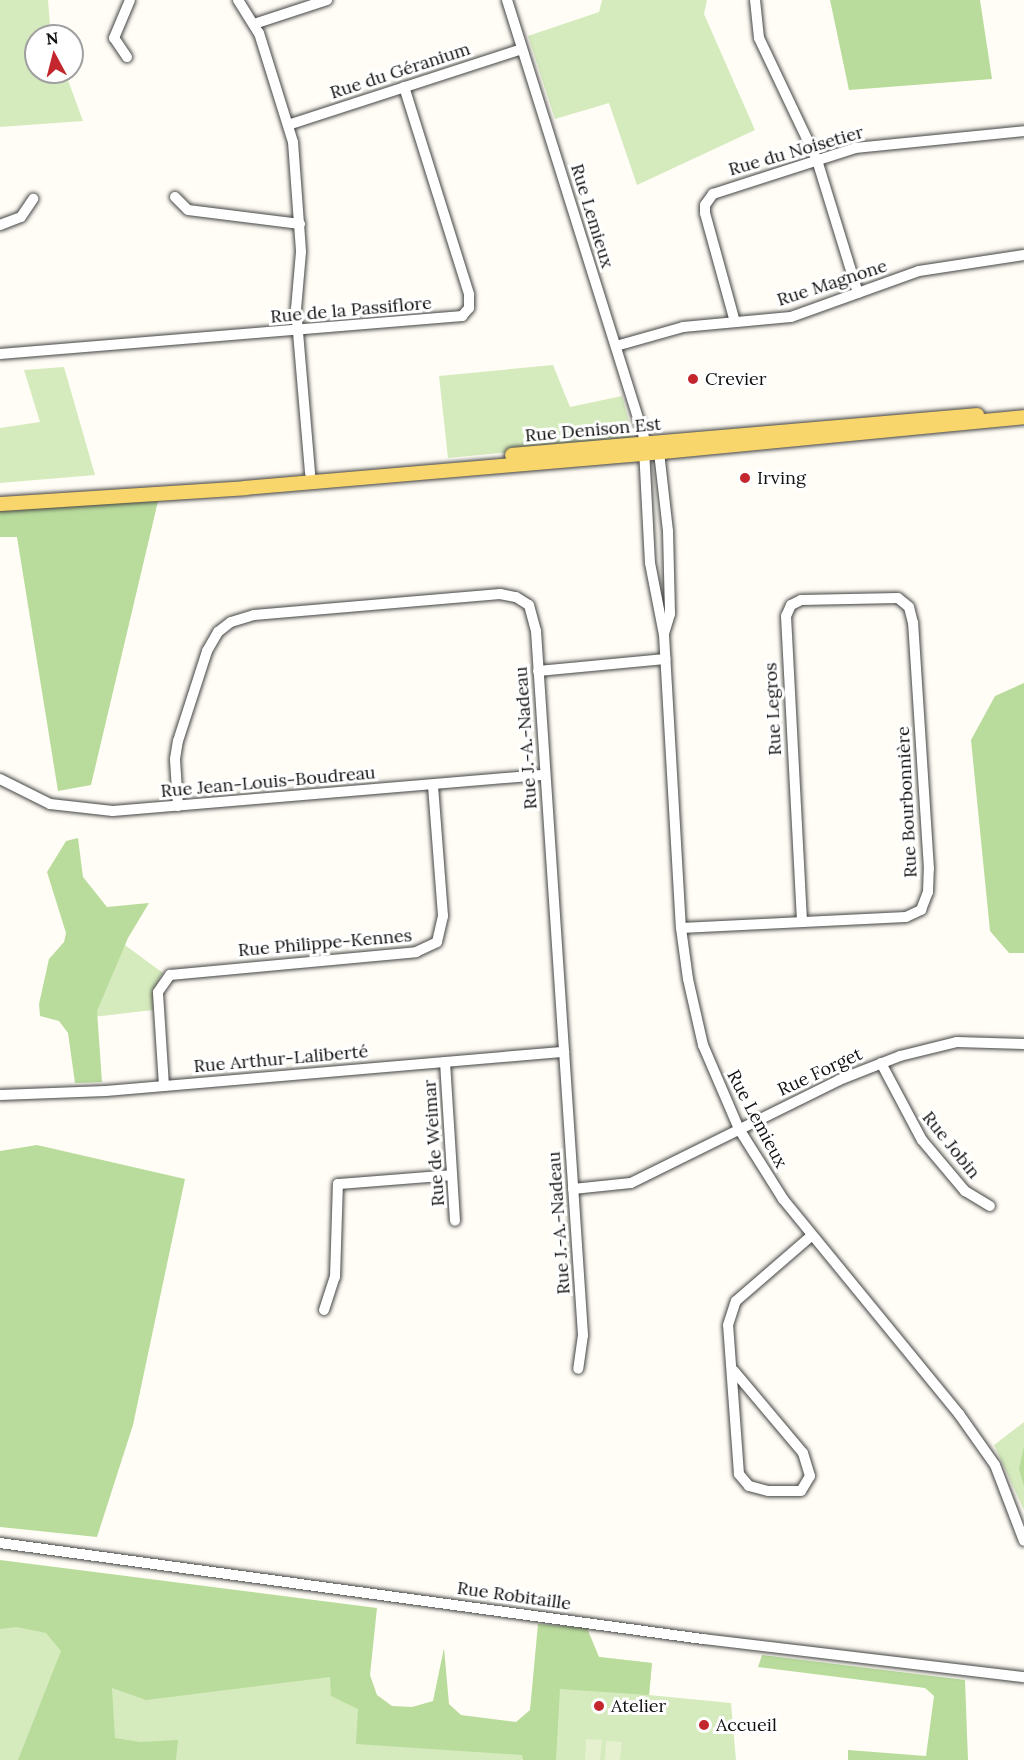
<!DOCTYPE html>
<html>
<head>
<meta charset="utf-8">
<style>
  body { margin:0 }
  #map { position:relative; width:1024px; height:1760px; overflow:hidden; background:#fffdf5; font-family:Lora,serif }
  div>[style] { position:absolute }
  .green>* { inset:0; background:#d5ebbd }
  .forest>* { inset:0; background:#b9dc9c }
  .pitch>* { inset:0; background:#e6f2cf }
  .roads { filter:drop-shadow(0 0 2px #444) drop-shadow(0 0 2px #444) }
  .minor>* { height:10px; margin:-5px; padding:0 5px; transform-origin:5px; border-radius:5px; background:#fff }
  .major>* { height:14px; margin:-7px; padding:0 7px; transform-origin:7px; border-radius:7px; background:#f9d66b }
  .dots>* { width:16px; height:16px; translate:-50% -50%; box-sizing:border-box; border:3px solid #fff; border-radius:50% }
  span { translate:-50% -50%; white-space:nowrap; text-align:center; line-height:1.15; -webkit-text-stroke:6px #fff; paint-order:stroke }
  .street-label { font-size:18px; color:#111 }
  .poi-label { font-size:18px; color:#111 }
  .left { translate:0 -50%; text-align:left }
  .north { position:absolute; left:24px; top:24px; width:60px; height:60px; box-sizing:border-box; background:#fff; border:2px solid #a0a0a0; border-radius:50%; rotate:353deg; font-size:16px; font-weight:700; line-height:24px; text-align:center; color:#111 }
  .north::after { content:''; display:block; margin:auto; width:21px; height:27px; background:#c4262e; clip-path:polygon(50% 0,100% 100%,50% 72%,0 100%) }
</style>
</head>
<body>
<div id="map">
  <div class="green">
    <div style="clip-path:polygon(0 0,48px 0,51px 36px,36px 36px,36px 72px,65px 72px,83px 121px,0 127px)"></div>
    <div style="clip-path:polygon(602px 0,707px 0,704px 14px,755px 130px,637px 185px,609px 103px,555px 119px,528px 36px,599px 12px)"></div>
    <div style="clip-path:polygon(553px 365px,570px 407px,622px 396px,634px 440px,448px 458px,439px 376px)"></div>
    <div style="clip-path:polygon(64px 367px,95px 475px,0 483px,0 428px,40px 422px,24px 370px)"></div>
    <div style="clip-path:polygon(73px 907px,163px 973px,155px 986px,153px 1010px,84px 1018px)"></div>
    <div style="clip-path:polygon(1024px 1422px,1024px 1510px,994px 1445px)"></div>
    <div style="clip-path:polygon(0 1607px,360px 1663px,358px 1709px,531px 1727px,541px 1650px,652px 1663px,649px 1695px,731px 1703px,736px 1760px,0 1760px)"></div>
  </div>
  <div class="forest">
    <div style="clip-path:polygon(830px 0,980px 0,992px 79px,849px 90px)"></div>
    <div style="clip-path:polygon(159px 497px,91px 785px,58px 791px,17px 537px,0 537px,0 510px)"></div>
    <div style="clip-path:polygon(1024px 683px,1024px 953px,1009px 953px,990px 931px,971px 740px,995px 696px)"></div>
    <div style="clip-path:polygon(78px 838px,83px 877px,107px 907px,149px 903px,128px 938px,97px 1011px,102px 1082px,75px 1083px,68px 1033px,59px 1021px,40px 1016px,39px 1004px,49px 959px,64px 942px,66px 933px,47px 872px,66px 841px)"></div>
    <div style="clip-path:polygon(37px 1145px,185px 1179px,133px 1425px,97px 1537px,0 1527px,0 1151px)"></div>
    <div style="clip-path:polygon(1024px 1446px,1024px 1486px,1019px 1469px)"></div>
    <div style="clip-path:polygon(0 1560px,377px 1608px,370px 1675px,377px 1695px,392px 1706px,412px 1707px,433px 1701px,444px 1648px,449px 1704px,461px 1715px,516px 1722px,530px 1710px,538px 1624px,587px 1628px,599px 1657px,652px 1663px,649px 1695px,560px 1689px,556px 1760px,523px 1760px,522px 1755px,356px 1744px,358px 1709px,331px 1696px,330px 1677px,146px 1700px,112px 1688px,115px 1738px,140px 1742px,178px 1740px,176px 1760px,18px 1760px,61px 1651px,46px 1633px,17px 1627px,0 1629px)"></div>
    <div style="clip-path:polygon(762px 1655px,965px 1680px,968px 1760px,848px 1760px,848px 1750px,926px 1756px,934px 1696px,925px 1688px,758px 1667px)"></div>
  </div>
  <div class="pitch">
    <div style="clip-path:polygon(586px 1739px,602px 1740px,600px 1760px,585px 1760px)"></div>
    <div style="clip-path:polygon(606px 1741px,622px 1742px,620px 1760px,605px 1760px)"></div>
  </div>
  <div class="roads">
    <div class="minor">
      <div style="left:238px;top:0;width:39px;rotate:58deg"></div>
      <div style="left:259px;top:33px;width:114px;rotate:72.7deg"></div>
      <div style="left:293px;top:142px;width:110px;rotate:85.8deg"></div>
      <div style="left:301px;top:252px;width:57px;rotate:95deg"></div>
      <div style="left:296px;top:309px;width:165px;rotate:85.1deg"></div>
      <div style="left:507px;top:0;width:464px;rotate:72.6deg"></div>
      <div style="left:646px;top:443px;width:16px;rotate:35deg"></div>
      <div style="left:659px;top:452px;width:80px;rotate:83.5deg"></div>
      <div style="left:668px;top:531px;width:83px;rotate:88.6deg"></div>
      <div style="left:670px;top:614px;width:21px;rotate:107deg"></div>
      <div style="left:755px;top:0;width:38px;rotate:84deg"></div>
      <div style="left:759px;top:38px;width:135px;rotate:64.6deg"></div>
      <div style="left:817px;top:160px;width:139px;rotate:72.9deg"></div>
      <div style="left:254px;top:24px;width:77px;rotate:-18.2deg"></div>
      <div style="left:127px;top:57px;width:23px;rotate:-124deg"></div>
      <div style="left:114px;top:38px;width:41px;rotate:-67.2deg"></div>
      <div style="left:288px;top:125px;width:246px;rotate:-18deg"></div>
      <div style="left:175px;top:197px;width:18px;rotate:45deg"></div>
      <div style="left:188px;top:210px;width:113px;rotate:7.1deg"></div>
      <div style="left:0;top:225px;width:22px;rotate:-21deg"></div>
      <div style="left:21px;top:217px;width:22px;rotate:-56deg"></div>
      <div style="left:735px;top:322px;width:113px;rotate:-105.4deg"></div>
      <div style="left:705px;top:213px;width:8px;rotate:-90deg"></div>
      <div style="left:705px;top:205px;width:14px;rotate:-54deg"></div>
      <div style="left:713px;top:194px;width:149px;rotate:-17.9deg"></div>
      <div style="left:855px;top:148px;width:170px;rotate:-5.7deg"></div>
      <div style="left:616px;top:346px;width:70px;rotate:-15.8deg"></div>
      <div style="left:683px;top:327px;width:108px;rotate:-5.3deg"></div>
      <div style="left:791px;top:317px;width:136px;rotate:-19.8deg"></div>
      <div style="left:919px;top:271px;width:106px;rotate:-8.7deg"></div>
      <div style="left:0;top:354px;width:464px;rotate:-4.7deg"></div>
      <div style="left:462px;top:316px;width:11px;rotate:-49deg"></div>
      <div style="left:469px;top:308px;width:14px;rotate:-90deg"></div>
      <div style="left:469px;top:294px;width:217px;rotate:-107.4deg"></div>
      <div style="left:644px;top:449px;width:114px;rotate:87deg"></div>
      <div style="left:650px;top:563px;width:73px;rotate:79deg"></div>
      <div style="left:664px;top:635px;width:293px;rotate:86.7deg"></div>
      <div style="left:681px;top:928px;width:51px;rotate:82.2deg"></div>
      <div style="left:688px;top:979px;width:68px;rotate:77.2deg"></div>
      <div style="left:703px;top:1045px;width:91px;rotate:66.8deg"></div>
      <div style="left:739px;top:1129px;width:83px;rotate:57.8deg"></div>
      <div style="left:783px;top:1199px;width:278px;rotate:50.7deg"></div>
      <div style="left:959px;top:1414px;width:62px;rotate:54.8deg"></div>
      <div style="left:995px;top:1465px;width:81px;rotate:69.1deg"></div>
      <div style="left:538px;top:671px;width:128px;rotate:-5.4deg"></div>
      <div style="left:0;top:779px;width:56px;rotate:26.6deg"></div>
      <div style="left:50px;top:804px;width:63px;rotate:6.3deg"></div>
      <div style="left:113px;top:811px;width:433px;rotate:-4.8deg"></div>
      <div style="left:178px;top:806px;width:47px;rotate:-93.7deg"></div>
      <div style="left:175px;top:759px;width:18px;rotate:-81deg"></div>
      <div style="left:178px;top:741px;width:95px;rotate:-72.1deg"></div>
      <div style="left:207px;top:651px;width:22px;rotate:-60deg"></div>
      <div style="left:218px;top:632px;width:16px;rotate:-38deg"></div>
      <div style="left:231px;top:622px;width:24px;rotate:-17deg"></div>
      <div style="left:254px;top:615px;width:247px;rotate:-4.9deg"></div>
      <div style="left:500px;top:594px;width:16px;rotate:11deg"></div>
      <div style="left:516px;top:597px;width:15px;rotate:32deg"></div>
      <div style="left:529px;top:605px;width:27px;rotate:75deg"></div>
      <div style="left:536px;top:631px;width:706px;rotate:86.18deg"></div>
      <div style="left:583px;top:1335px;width:34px;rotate:98deg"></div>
      <div style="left:681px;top:928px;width:225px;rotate:-2.8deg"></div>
      <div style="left:906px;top:917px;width:17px;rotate:-25deg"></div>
      <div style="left:921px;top:910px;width:19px;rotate:-69deg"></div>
      <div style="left:928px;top:892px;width:23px;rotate:-88deg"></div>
      <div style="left:929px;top:869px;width:247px;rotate:-93.7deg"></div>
      <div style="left:913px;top:623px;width:16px;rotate:-104deg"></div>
      <div style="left:909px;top:607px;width:14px;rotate:-141deg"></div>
      <div style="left:898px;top:598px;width:97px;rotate:178.8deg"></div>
      <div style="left:801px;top:600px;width:11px;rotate:153deg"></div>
      <div style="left:791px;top:605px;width:12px;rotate:114deg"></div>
      <div style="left:786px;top:616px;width:305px;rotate:87deg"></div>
      <div style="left:445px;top:1062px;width:159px;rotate:86.4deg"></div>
      <div style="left:881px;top:1063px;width:87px;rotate:62deg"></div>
      <div style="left:922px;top:1140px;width:67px;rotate:49.9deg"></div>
      <div style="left:965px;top:1191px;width:29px;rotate:31deg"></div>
      <div style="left:164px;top:1086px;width:94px;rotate:-93.7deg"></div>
      <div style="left:158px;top:992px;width:21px;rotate:-55deg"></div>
      <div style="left:170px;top:975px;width:247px;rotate:-5.3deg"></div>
      <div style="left:416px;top:952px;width:23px;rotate:-25deg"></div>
      <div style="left:437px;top:942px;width:27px;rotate:-77deg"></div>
      <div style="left:443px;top:916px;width:131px;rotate:-94.4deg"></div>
      <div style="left:0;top:1095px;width:106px;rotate:-2.2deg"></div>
      <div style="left:106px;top:1091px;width:460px;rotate:-4.9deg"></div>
      <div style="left:573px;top:1189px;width:58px;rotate:-5.9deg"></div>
      <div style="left:631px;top:1183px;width:232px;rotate:-26.3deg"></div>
      <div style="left:839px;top:1080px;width:66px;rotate:-21.5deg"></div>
      <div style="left:900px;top:1056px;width:59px;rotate:-13.8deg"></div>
      <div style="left:957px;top:1042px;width:67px;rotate:1.7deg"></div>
      <div style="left:324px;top:1310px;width:35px;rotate:-72deg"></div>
      <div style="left:335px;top:1277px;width:93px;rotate:-88.2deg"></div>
      <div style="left:338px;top:1184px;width:114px;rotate:-4.5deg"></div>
      <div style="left:734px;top:1371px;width:107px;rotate:49.9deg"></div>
      <div style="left:803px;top:1453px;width:24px;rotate:73deg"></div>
      <div style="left:810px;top:1476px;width:17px;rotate:121deg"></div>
      <div style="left:801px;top:1491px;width:33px;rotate:180deg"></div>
      <div style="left:768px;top:1491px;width:20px;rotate:-165deg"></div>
      <div style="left:749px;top:1486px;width:16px;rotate:-130deg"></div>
      <div style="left:739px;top:1474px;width:149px;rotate:-94.2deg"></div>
      <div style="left:728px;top:1325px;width:25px;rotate:-72deg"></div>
      <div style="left:736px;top:1301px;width:99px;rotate:-40.9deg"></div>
      <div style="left:0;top:1543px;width:710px;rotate:7.78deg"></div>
      <div style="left:703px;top:1639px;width:323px;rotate:6.8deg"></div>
    </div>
    <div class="major">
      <div style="left:512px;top:455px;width:467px;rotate:-4.9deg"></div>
      <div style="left:0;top:504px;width:246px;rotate:-3.7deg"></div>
      <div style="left:245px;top:488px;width:397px;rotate:-4.9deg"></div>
      <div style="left:641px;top:454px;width:385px;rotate:-5.5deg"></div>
    </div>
  </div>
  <div class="dots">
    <div style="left:693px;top:379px;background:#c4262e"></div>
    <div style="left:745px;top:478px;background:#c4262e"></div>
    <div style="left:599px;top:1706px;background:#c4262e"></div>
    <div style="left:704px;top:1725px;background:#c4262e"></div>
  </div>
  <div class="street-label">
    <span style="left:400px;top:71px;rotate:-18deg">Rue du Géranium</span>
    <span style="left:796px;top:151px;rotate:-16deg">Rue du Noisetier</span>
    <span style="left:592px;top:216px;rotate:73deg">Rue Lemieux</span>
    <span style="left:832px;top:283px;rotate:-18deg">Rue Magnone</span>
    <span style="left:351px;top:310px;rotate:-5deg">Rue de la Passiflore</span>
    <span style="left:593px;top:430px;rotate:-5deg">Rue Denison Est</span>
    <span style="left:773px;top:709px;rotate:-93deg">Rue Legros</span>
    <span style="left:526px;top:738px;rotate:-94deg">Rue J.-A.-Nadeau</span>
    <span style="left:268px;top:782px;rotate:-5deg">Rue Jean-Louis-Boudreau</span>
    <span style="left:907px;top:802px;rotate:-93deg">Rue Bourbonnière</span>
    <span style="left:325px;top:943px;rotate:-5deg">Rue Philippe-Kennes</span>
    <span style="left:281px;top:1059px;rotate:-5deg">Rue Arthur-Laliberté</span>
    <span style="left:820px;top:1072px;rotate:-25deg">Rue Forget</span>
    <span style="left:757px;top:1119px;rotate:62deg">Rue Lemieux</span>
    <span style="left:434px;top:1143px;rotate:-94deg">Rue de Weimar</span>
    <span style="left:951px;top:1145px;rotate:51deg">Rue Jobin</span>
    <span style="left:559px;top:1223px;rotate:-94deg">Rue J.-A.-Nadeau</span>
    <span style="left:514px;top:1596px;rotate:8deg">Rue Robitaille</span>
  </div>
  <div class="poi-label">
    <span class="left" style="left:705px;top:379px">Crevier</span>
    <span class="left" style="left:757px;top:478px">Irving</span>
    <span class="left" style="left:611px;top:1706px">Atelier</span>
    <span class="left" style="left:716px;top:1725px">Accueil</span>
  </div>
  <div class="north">N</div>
</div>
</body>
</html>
